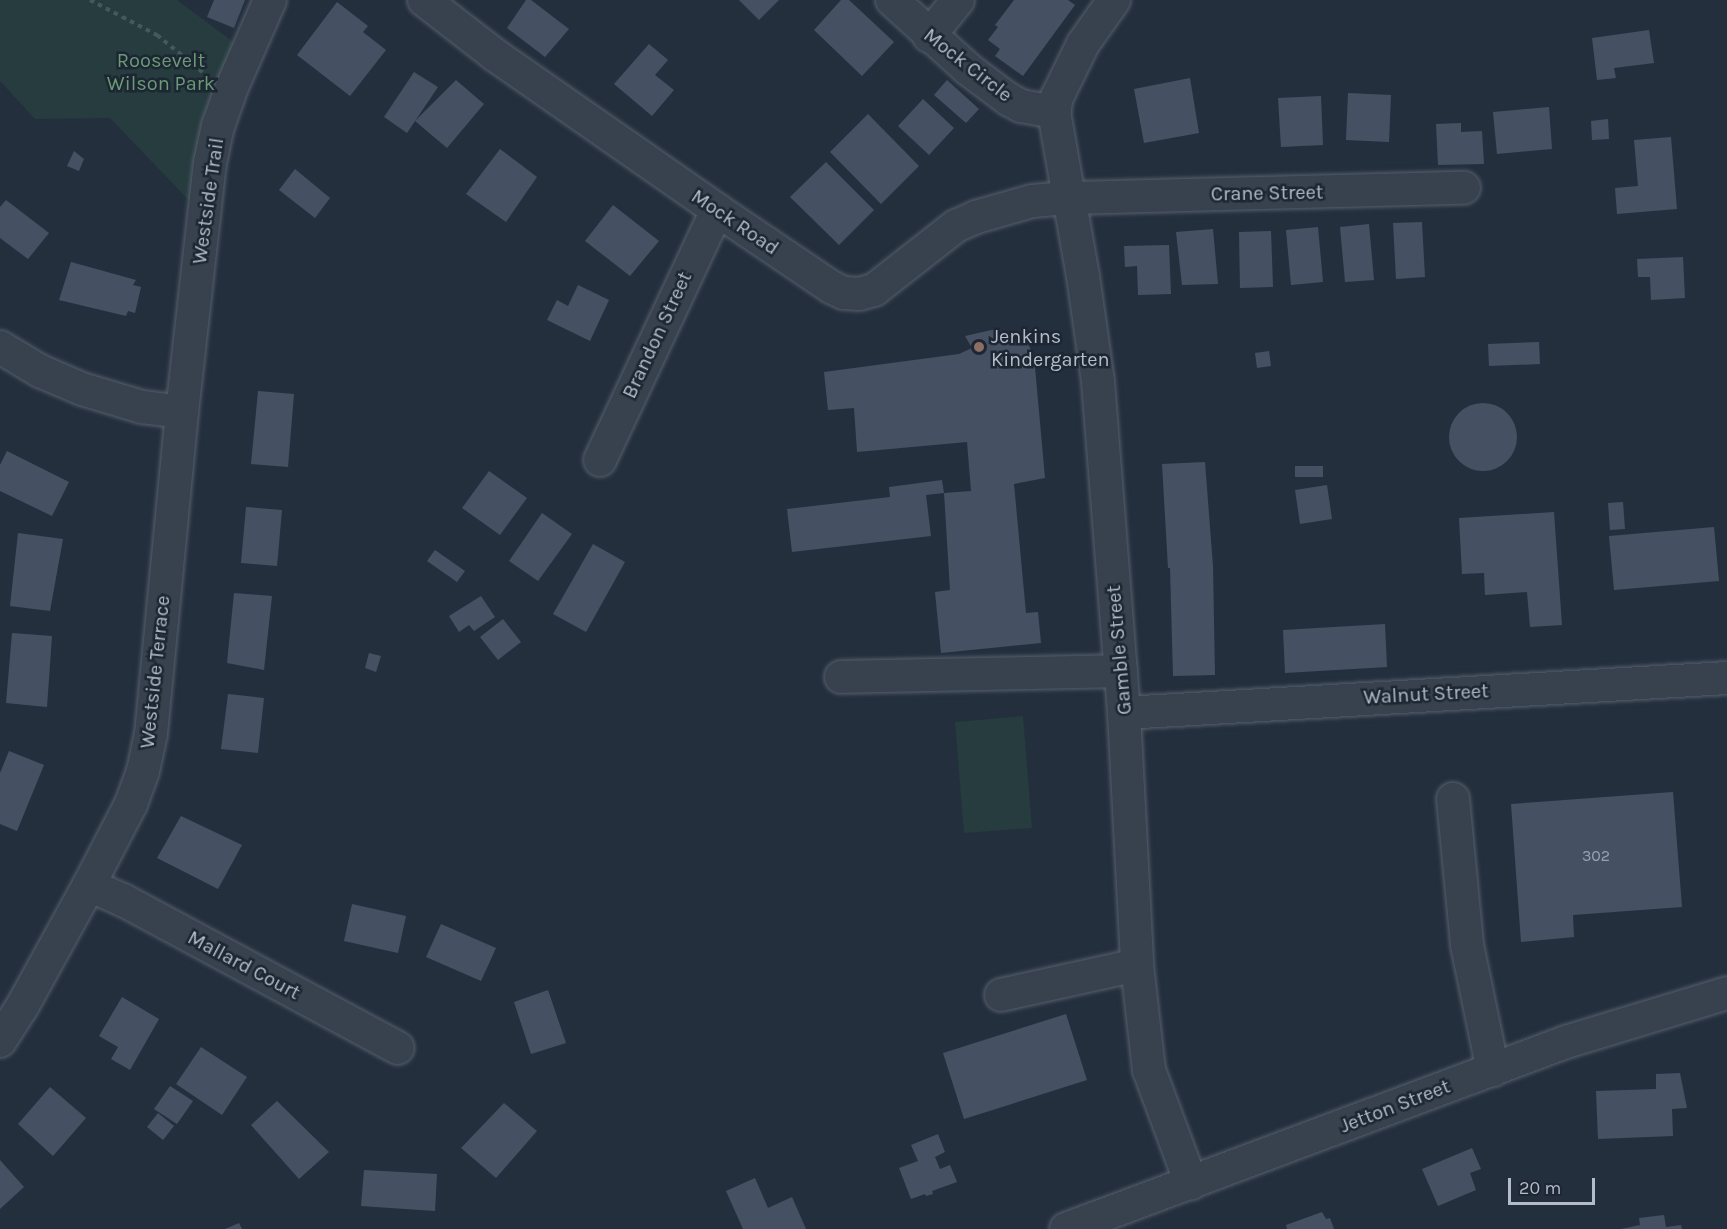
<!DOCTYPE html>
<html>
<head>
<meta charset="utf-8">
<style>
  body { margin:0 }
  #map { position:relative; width:1727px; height:1229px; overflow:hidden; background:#242f3e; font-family:Karla,sans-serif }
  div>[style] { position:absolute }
  .green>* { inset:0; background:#263c3f }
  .building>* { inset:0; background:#455162 }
  .round { border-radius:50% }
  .path>* { height:4px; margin-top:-2px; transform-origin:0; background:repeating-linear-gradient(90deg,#44595c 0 4.5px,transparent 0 9px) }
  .roads { filter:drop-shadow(0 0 2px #565f6c) drop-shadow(0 0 2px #565f6c) }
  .minor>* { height:32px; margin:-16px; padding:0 16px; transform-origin:16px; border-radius:16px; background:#38414e }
  .dots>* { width:16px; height:16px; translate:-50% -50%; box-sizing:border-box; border:3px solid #1d2633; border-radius:50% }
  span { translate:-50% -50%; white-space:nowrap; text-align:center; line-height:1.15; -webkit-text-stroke:5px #1d2633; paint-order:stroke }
  .number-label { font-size:16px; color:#98a1af }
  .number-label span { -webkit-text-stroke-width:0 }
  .park-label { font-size:20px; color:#6b9a76 }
  .street-label { font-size:20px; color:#b4bcc9 }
  .poi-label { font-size:20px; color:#b4bcc9 }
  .left { translate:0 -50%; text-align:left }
  .scale { position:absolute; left:1508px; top:1178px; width:87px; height:27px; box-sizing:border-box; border:3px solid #b4bcc9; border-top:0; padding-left:8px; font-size:18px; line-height:21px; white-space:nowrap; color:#b4bcc9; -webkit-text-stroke:4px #1d2633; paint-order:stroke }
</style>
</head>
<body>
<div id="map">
  <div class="green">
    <div style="clip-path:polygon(0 0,177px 0,244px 50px,202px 214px,110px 118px,35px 119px,0 81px)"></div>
    <div style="clip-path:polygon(1023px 716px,1032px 828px,964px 833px,955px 722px)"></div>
  </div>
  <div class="building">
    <div style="clip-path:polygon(214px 0,245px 0,234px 28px,207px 17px)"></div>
    <div style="clip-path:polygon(526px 0,531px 0,569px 29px,545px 57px,507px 28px)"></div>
    <div style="clip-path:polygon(739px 0,779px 0,759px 20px)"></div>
    <div style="clip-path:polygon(841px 0,849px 0,894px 42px,862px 76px,814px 30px)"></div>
    <div style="clip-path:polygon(1014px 0,1068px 0,1075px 5px,1023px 76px,995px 56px,1000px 49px,988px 40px,998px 27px,995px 25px)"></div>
    <div style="clip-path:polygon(337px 2px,368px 26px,363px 32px,386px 50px,350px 96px,297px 55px)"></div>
    <div style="clip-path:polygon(1649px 30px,1654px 63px,1614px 68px,1616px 78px,1597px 80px,1592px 38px)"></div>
    <div style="clip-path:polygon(649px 44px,668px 60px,655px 75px,674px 90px,652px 116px,614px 84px)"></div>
    <div style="clip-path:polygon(414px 72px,438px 87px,407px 133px,384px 117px)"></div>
    <div style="clip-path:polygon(1190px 78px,1199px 133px,1144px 143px,1134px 89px)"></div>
    <div style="clip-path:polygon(456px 80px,484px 104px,447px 148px,415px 121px)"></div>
    <div style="clip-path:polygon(947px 80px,979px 109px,966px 123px,934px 95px)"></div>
    <div style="clip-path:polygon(1348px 93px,1391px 95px,1389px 142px,1346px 140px)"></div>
    <div style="clip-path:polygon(1321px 96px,1323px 145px,1281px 147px,1278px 98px)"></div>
    <div style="clip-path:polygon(923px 99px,954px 128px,929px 155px,898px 126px)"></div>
    <div style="clip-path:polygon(1549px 107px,1552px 149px,1497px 154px,1493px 112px)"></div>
    <div style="clip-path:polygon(868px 114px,919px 166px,881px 204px,830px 152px)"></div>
    <div style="clip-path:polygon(1608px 119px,1609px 139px,1592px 140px,1591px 121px)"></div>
    <div style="clip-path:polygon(1461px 123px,1461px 132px,1482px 131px,1484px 164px,1438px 165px,1436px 124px)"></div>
    <div style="clip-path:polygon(1671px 137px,1677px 209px,1617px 214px,1615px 188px,1638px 186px,1634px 140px)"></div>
    <div style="clip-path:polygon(500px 149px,537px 177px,506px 222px,466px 194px)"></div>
    <div style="clip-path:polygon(74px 151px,84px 159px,79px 171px,67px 166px)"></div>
    <div style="clip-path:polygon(826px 162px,874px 210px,839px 245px,790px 197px)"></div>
    <div style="clip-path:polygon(295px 169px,330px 198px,315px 218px,279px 190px)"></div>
    <div style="clip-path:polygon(6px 200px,49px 233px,28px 259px,0 238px,0 207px)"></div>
    <div style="clip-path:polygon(613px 205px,659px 241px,630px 276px,585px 241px)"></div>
    <div style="clip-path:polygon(1422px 222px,1425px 277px,1396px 279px,1393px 223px)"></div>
    <div style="clip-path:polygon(1369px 224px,1374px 280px,1345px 282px,1340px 227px)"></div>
    <div style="clip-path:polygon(1318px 227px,1323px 282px,1291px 285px,1286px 230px)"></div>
    <div style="clip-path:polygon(1213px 229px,1218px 284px,1182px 285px,1176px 232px)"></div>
    <div style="clip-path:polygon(1271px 231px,1273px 287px,1240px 288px,1239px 232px)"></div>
    <div style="clip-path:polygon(1169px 245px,1171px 294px,1138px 295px,1137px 266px,1125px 267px,1124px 246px)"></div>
    <div style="clip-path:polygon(1683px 257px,1685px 298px,1651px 300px,1650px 277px,1638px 277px,1637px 259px)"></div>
    <div style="clip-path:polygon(71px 262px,136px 280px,133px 285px,141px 287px,135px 313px,128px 311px,126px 316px,59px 300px)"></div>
    <div style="clip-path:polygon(578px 285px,609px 300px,590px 341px,547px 320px,557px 300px,568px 306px)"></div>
    <div style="clip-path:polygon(996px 329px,1002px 345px,1025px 338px,1034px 356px,1045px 478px,1014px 484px,1026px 613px,1038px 612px,1041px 643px,941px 653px,935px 592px,950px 590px,944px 493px,926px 495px,931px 536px,792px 552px,787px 509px,890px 497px,889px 487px,942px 480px,944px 493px,971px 491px,967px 442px,857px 452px,854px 408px,828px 410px,824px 372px,959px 354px,972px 348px,965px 336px)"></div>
    <div style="clip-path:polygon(1539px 342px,1540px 364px,1489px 366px,1488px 344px)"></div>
    <div style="clip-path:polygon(1269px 351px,1271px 366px,1257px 368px,1255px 353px)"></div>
    <div style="clip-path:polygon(258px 391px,294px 394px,288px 467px,251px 464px)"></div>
    <div class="round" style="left:1449px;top:403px;width:68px;height:68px"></div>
    <div style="clip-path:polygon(7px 451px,69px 482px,52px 516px,0 491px,0 465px)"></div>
    <div style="clip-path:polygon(1205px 462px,1213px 566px,1215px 675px,1173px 676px,1170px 568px,1168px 568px,1162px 464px)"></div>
    <div style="clip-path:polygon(1295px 466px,1323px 466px,1323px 477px,1295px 477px)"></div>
    <div style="clip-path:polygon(489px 471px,527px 498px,500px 535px,462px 508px)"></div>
    <div style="clip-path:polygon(1327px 485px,1332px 519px,1300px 524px,1295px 490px)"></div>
    <div style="clip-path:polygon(1623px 502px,1625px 529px,1610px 530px,1608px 503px)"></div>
    <div style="clip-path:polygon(246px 507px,282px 510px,277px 566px,241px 563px)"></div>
    <div style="clip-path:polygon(1554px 512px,1562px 625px,1530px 627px,1527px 592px,1485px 595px,1484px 573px,1462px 574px,1459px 518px)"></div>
    <div style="clip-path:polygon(542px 513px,572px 534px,538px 581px,509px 561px)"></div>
    <div style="clip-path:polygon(1714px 527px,1719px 581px,1614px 590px,1609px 536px)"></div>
    <div style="clip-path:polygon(18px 533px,63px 539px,50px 611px,10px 606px)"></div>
    <div style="clip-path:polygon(593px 544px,625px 562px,586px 632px,553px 614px)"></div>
    <div style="clip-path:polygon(435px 550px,465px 571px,457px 582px,427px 561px)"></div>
    <div style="clip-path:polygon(234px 593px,272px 596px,264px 670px,227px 663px)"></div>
    <div style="clip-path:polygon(481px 596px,495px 617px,474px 631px,469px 625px,459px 632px,449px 616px)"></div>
    <div style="clip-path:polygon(503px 619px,521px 642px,498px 660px,480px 637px)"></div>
    <div style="clip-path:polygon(1385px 624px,1387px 667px,1285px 673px,1283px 630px)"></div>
    <div style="clip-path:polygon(12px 633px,52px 636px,47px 707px,6px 703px)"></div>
    <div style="clip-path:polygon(369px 653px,381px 656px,376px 672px,365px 668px)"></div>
    <div style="clip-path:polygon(228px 694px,264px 698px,258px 753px,221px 749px)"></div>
    <div style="clip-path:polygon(9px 751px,44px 765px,17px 831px,0 824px,0 773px)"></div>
    <div style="clip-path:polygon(1673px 792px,1682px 907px,1573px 915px,1574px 937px,1521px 942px,1511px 804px)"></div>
    <div style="clip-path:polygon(181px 816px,242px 845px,218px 889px,157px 858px)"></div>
    <div style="clip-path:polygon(352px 904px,406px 916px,398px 953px,344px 941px)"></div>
    <div style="clip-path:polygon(441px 924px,496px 948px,481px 981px,426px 957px)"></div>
    <div style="clip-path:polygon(548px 990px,566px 1043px,531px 1054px,514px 1002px)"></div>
    <div style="clip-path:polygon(122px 997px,159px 1019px,130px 1070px,111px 1059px,118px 1047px,99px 1036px)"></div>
    <div style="clip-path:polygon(1066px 1014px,1087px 1080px,964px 1119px,943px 1053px)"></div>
    <div style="clip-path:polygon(201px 1047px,247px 1077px,222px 1115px,176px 1084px)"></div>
    <div style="clip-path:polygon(1680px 1073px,1687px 1108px,1672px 1109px,1673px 1136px,1598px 1139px,1596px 1091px,1656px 1089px,1656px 1074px)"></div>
    <div style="clip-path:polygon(170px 1086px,193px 1101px,177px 1124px,154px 1109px)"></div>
    <div style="clip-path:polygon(50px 1087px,86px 1118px,53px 1156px,18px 1124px)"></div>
    <div style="clip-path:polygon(277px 1101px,329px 1152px,299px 1179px,251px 1125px)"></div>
    <div style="clip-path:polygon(504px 1103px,537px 1131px,496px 1178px,461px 1148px)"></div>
    <div style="clip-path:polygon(158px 1113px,174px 1126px,163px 1140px,147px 1127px)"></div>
    <div style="clip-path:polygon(938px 1134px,945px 1152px,935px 1157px,940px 1169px,950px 1165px,957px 1182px,932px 1191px,933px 1194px,926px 1196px,925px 1194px,911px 1199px,899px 1168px,918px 1161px,911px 1145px)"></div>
    <div style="clip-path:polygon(1472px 1148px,1481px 1169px,1470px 1173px,1476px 1190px,1438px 1206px,1422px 1169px)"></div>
    <div style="clip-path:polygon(0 1160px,24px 1187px,0 1209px)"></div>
    <div style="clip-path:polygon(364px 1170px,437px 1174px,435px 1211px,361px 1206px)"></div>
    <div style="clip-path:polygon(755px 1178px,768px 1208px,792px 1197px,806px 1229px,743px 1229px,726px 1191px)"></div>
    <div style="clip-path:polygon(1322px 1212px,1326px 1219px,1330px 1218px,1334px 1229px,1287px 1229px,1286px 1225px)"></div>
    <div style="clip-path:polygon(1664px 1215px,1666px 1227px,1681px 1225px,1682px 1229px,1621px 1229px,1640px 1225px,1639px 1218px)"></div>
    <div style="clip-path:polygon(239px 1223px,242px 1229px,225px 1229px)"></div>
  </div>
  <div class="path">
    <div style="left:90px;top:0;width:76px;rotate:27.6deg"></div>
    <div style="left:157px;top:35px;width:63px;rotate:39.2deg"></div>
  </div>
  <div class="roads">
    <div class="minor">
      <div style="left:424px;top:0;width:90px;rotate:37.8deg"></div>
      <div style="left:495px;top:55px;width:271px;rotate:34.9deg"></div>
      <div style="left:717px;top:210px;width:138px;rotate:34deg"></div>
      <div style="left:831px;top:287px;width:14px;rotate:25deg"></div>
      <div style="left:844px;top:293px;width:15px;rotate:4deg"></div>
      <div style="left:859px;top:294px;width:16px;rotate:-15deg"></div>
      <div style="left:874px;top:290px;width:104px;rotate:-38deg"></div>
      <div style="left:956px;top:226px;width:22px;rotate:-24deg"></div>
      <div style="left:976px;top:217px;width:58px;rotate:-15.9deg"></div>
      <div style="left:1032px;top:201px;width:38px;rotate:-5deg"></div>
      <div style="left:1070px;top:198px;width:394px;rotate:-1.5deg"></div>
      <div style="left:892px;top:0;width:103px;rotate:42.2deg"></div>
      <div style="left:968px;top:69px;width:50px;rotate:36.9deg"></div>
      <div style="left:1008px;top:99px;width:15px;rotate:28deg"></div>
      <div style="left:1021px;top:106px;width:34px;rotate:10deg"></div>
      <div style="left:1114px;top:0;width:54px;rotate:125.2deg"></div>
      <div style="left:1083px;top:44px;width:59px;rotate:116.1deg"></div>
      <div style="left:1057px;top:97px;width:15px;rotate:101deg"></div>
      <div style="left:1054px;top:112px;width:167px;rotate:80deg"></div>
      <div style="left:1083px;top:276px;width:107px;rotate:81.9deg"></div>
      <div style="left:1098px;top:382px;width:332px;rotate:85.5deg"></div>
      <div style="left:1124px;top:713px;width:252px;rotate:87deg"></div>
      <div style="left:1137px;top:965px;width:106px;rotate:83.5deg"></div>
      <div style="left:1149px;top:1070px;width:121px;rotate:69.6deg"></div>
      <div style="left:929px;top:36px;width:46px;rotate:-51.1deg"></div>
      <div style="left:0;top:347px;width:47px;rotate:31deg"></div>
      <div style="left:40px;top:371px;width:46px;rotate:23.2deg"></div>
      <div style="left:82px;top:389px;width:63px;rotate:16.7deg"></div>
      <div style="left:142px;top:407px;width:40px;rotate:7.1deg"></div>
      <div style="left:600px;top:460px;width:276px;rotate:-64.9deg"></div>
      <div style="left:841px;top:677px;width:280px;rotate:-1.2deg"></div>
      <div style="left:1124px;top:713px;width:604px;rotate:-3.32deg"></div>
      <div style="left:1453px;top:799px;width:147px;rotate:84.5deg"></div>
      <div style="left:1467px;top:945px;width:128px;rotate:78.3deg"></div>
      <div style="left:89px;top:885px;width:37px;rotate:24deg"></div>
      <div style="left:123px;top:900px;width:312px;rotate:28.3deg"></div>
      <div style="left:1001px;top:995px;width:139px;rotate:-12.4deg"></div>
      <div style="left:0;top:1041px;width:43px;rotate:-57.4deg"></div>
      <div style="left:23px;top:1005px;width:137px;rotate:-61.2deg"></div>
      <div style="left:89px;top:885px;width:91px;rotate:-62.6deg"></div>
      <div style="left:131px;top:804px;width:35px;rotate:-70deg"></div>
      <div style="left:143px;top:771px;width:38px;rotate:-78deg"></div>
      <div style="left:151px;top:734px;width:323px;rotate:-84.5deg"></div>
      <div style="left:182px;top:412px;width:251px;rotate:-83.6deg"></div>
      <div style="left:210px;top:163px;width:38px;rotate:-78deg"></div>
      <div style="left:218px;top:126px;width:41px;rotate:-70.3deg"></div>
      <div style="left:232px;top:87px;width:95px;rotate:-66.4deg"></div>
      <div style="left:1066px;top:1229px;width:534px;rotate:-20.51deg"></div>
      <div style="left:1566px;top:1042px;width:168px;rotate:-16.9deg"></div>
    </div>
  </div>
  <div class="dots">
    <div style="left:979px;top:347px;background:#8d6e63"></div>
  </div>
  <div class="number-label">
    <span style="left:1596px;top:856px">302</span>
  </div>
  <div class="park-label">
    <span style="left:161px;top:72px">Roosevelt<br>Wilson Park</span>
  </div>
  <div class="street-label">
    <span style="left:968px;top:65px;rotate:38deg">Mock Circle</span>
    <span style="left:1267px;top:193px;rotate:-1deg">Crane Street</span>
    <span style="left:208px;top:201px;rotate:-82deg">Westside Trail</span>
    <span style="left:735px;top:222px;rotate:34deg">Mock Road</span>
    <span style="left:657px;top:335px;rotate:-65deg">Brandon Street</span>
    <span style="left:1119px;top:650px;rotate:-95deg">Gamble Street</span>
    <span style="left:155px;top:672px;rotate:-84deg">Westside Terrace</span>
    <span style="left:1426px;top:694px;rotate:-3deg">Walnut Street</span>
    <span style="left:244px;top:965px;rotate:28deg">Mallard Court</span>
    <span style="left:1395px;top:1106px;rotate:-21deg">Jetton Street</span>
  </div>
  <div class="poi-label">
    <span class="left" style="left:991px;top:348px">Jenkins<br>Kindergarten</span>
  </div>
  <div class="scale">20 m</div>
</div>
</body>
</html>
